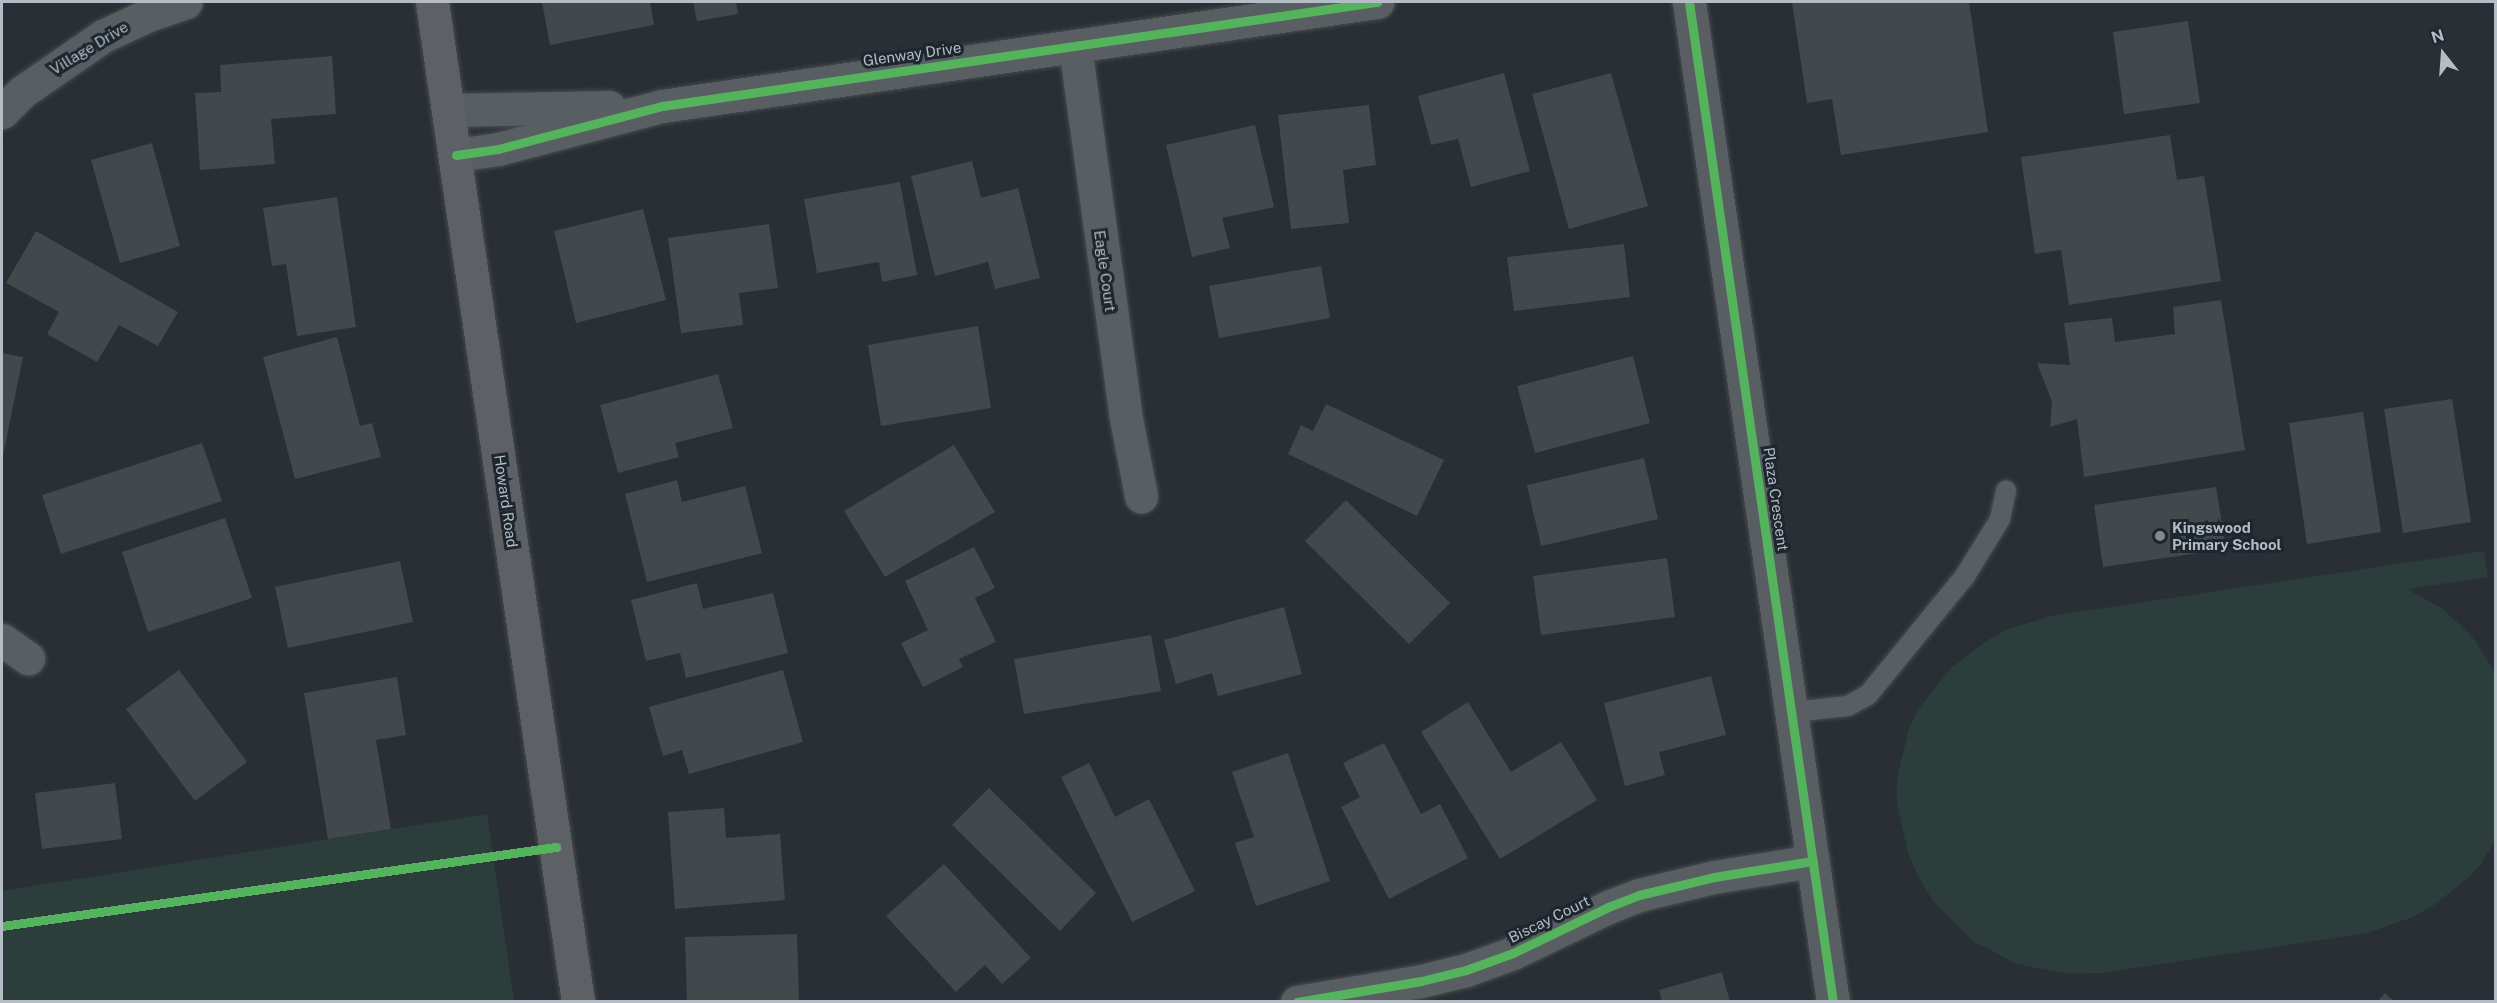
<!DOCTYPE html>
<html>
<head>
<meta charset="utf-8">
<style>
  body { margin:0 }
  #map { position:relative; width:2497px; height:1003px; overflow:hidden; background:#292f34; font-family:"Public Sans",sans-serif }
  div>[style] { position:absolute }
  .green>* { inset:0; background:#2c3e3c }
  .building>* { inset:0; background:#43484c }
  .roads { filter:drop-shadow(0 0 2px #474b4f) drop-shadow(0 0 2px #474b4f) }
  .service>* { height:20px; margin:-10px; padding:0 10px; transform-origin:10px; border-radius:10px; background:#595e62 }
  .minor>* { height:33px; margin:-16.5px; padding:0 16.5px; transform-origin:16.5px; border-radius:16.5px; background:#595e62 }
  .secondary>* { height:33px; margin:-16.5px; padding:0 16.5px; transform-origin:16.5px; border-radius:16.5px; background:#5d6166 }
  .cycleway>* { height:9px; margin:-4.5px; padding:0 4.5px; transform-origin:4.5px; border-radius:4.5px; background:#56b35d }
  .dots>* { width:16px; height:16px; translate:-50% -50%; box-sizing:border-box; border:3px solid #1e262e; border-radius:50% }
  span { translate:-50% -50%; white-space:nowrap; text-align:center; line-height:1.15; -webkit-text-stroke:6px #1e262e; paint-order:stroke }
  .street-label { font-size:15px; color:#b4bcc5 }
  .poi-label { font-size:15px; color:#b4bcc5; font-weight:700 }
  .left { translate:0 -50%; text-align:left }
  .frame { position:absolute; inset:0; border:3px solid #b4bcc5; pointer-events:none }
  .north { position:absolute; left:2413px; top:24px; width:60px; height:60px; -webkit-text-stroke:4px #1e262e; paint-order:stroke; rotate:343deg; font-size:16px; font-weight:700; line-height:24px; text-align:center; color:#b4bcc5 }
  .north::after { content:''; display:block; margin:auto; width:21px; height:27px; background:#b4bcc5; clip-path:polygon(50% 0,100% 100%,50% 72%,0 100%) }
</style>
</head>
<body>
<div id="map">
  <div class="green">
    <div style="clip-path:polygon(2484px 551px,2488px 577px,2407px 589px,2443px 609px,2458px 623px,2473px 638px,2495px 672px,2495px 840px,2481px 864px,2468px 878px,2434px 905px,2413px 917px,2367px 933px,2101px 973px,2069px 974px,2017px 964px,1973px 941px,1933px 901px,1919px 878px,1908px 853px,1897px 804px,1897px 779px,1908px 732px,1917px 711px,1950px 669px,1988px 640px,2008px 629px,2051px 616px)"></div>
    <div style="clip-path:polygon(487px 814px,514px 1001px,2px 1002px,2px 891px)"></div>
  </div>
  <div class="building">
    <div style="clip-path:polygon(542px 2px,650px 2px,654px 25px,550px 45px)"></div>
    <div style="clip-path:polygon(693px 2px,736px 2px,738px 14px,697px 21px)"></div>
    <div style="clip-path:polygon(1803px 2px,1969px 2px,1988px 132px,1841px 155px,1832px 99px,1807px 103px,1792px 3px)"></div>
    <div style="clip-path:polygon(2188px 21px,2200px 103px,2124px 114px,2113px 32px)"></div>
    <div style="clip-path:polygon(332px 56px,336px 114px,271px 119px,275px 164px,200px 170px,195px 93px,221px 92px,220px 65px)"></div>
    <div style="clip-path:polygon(1504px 73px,1530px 171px,1471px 187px,1458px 139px,1431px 145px,1418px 96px)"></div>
    <div style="clip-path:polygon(1611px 73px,1648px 206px,1569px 229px,1532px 94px)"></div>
    <div style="clip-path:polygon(1369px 105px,1376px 165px,1343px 170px,1349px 223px,1291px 229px,1278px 115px)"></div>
    <div style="clip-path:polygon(1255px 125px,1274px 207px,1222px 218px,1230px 248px,1192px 257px,1166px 145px)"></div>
    <div style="clip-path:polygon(2170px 135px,2177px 180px,2204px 176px,2221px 281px,2069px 305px,2061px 250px,2035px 254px,2021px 157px)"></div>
    <div style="clip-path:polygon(152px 143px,180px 246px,120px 263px,91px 160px)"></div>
    <div style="clip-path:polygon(972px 161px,981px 198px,1018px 188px,1040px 278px,995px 289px,988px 262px,935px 276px,911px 176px)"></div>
    <div style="clip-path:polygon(900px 182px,917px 275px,882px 282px,879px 262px,817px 273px,804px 199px)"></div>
    <div style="clip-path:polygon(337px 197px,356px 327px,297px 336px,286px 264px,272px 266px,263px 208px)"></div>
    <div style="clip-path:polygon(643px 209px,666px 300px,576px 323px,554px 231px)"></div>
    <div style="clip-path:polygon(769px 224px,778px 288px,739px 293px,743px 325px,681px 333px,668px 238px)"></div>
    <div style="clip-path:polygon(36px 231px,178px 312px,158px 346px,119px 325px,97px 362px,47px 334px,59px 312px,6px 283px)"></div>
    <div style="clip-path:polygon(1624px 244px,1630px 297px,1514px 311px,1507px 257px)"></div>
    <div style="clip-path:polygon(1321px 266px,1330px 318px,1219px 338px,1209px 286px)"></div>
    <div style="clip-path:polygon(2221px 300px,2245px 450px,2084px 477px,2077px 419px,2050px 427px,2052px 402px,2037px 363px,2070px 365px,2064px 323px,2112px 318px,2115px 342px,2175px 334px,2173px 307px)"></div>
    <div style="clip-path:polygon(978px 326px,991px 408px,881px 426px,868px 345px)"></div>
    <div style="clip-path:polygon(337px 337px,360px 426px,372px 423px,381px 457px,295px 479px,263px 357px)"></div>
    <div style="clip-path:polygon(2px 353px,23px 357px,3px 456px,2px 456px)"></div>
    <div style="clip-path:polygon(1633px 356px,1650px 423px,1535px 453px,1517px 386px)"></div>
    <div style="clip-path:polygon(718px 374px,733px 428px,675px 443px,679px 457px,618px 473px,600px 405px)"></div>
    <div style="clip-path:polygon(2452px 399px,2471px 522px,2403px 533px,2384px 409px)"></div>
    <div style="clip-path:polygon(1326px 404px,1444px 460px,1417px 516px,1288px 454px,1301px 425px,1313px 431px)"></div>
    <div style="clip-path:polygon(2363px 412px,2381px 532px,2307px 544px,2289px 423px)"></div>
    <div style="clip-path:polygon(202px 443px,222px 501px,61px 554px,42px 495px)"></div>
    <div style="clip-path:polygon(954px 445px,995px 512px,885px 577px,844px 511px)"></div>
    <div style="clip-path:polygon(1644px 458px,1658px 519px,1541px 546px,1527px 485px)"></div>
    <div style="clip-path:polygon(677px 480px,682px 502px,745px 486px,762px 553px,647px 582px,625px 494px)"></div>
    <div style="clip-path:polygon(2216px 487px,2226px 549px,2103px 567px,2094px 505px)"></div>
    <div style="clip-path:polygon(1346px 500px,1450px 603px,1409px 644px,1305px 541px)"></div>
    <div style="clip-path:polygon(225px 518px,252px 598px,148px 632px,122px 552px)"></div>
    <div style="clip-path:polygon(974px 547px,995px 588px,975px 598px,996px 642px,959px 659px,963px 667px,923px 687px,901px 643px,928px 630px,905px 581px)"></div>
    <div style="clip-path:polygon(1667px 558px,1675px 617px,1541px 635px,1533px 576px)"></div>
    <div style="clip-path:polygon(400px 561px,413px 622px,288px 648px,275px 587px)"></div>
    <div style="clip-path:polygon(697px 583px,703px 609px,773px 593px,788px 653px,686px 678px,680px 653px,646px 661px,631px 600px)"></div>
    <div style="clip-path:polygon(1284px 607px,1302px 674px,1218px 696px,1212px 673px,1176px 684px,1164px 640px)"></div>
    <div style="clip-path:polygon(1151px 635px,1161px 691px,1024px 714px,1014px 659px)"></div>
    <div style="clip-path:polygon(179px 670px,247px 762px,195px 801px,126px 709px)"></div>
    <div style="clip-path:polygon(783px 670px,803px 742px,689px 774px,682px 750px,663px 756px,649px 707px)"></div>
    <div style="clip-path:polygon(1711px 676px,1726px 735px,1659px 752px,1665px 775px,1625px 786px,1604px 703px)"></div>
    <div style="clip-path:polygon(397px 677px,406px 735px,376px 740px,391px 829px,328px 839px,304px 693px)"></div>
    <div style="clip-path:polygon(1468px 702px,1511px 772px,1561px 742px,1597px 800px,1500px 859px,1421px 732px)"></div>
    <div style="clip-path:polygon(1384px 743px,1421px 814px,1440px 804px,1468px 858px,1389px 899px,1341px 807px,1360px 797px,1343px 763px)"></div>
    <div style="clip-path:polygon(1288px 753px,1330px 881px,1256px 906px,1235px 843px,1254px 837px,1232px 772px)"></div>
    <div style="clip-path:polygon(1089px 763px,1115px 817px,1149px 799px,1195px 891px,1132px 922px,1061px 777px)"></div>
    <div style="clip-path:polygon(115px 783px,122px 839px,42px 849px,35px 793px)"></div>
    <div style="clip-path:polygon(989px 788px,1096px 893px,1060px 931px,952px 825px)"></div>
    <div style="clip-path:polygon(724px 808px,726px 838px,780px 834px,785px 900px,675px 909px,668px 812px)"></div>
    <div style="clip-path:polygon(944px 864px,1031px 958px,1002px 984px,985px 965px,956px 992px,886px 916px)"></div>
    <div style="clip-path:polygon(797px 934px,799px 1000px,687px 1002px,685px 937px)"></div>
    <div style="clip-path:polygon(1722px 972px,1730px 1002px,1662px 1002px,1659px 990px)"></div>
    <div style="clip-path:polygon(2385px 993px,2395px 1002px,2377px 1002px)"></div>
  </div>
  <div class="roads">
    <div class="service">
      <div style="left:1793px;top:712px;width:55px;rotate:-6.2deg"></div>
      <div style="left:1848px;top:706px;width:23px;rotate:-29deg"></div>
      <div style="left:1868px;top:695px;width:154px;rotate:-50.8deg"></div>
      <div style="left:1965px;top:576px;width:67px;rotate:-58.4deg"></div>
      <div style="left:2000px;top:519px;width:29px;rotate:-78deg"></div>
    </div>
    <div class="minor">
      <div style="left:1689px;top:2px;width:1010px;rotate:81.81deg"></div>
      <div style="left:1075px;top:46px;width:370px;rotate:82.2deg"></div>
      <div style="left:1125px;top:413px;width:85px;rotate:79.1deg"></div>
      <div style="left:449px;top:110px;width:160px;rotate:-1.1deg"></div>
      <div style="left:2px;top:112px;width:28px;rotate:-45deg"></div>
      <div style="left:22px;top:92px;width:98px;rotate:-34.7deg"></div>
      <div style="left:103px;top:36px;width:47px;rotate:-24.9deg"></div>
      <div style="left:146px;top:16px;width:42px;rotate:-19.3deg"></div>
      <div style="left:456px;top:155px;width:42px;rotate:-8.1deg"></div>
      <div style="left:498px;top:149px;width:170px;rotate:-14.7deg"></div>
      <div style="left:662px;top:106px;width:723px;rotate:-8.28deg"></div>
      <div style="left:2px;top:640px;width:32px;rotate:35deg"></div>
      <div style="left:1297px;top:1002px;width:126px;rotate:-9.6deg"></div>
      <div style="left:1421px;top:981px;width:46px;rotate:-13.7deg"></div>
      <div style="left:1466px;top:970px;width:50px;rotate:-19.9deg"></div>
      <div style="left:1513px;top:953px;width:106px;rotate:-25.8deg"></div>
      <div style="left:1608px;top:907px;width:33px;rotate:-21deg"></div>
      <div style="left:1639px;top:895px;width:77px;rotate:-13.5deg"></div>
      <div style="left:1714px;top:877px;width:100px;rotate:-9.2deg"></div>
    </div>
    <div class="secondary">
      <div style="left:432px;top:2px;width:1011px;rotate:81.69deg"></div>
    </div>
  </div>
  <div class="cycleway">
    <div style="left:1689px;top:2px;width:1010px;rotate:81.81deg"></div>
    <div style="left:456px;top:155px;width:42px;rotate:-8.1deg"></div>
    <div style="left:498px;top:149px;width:170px;rotate:-14.7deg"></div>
    <div style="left:662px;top:106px;width:723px;rotate:-8.28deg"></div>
    <div style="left:2px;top:926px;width:560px;rotate:-8.12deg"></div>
    <div style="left:1297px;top:1002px;width:126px;rotate:-9.6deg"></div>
    <div style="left:1421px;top:981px;width:46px;rotate:-13.7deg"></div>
    <div style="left:1466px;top:970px;width:50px;rotate:-19.9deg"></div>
    <div style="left:1513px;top:953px;width:106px;rotate:-25.8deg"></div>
    <div style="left:1608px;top:907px;width:33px;rotate:-21deg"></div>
    <div style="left:1639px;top:895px;width:77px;rotate:-13.5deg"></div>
    <div style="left:1714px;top:877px;width:100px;rotate:-9.2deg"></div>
  </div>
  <div class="dots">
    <div style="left:2160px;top:536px;background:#838b92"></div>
  </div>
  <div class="street-label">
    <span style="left:89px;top:48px;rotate:-31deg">Village Drive</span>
    <span style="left:912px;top:54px;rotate:-8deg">Glenway Drive</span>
    <span style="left:1105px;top:271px;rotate:82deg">Eagle Court</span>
    <span style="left:1776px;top:499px;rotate:82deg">Plaza Crescent</span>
    <span style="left:506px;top:501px;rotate:82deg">Howard Road</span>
    <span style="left:1549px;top:919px;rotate:-26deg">Biscay Court</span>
  </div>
  <div class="poi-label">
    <span class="left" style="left:2172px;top:536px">Kingswood<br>Primary School</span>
  </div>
  <div class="frame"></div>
  <div class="north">N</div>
</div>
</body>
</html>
